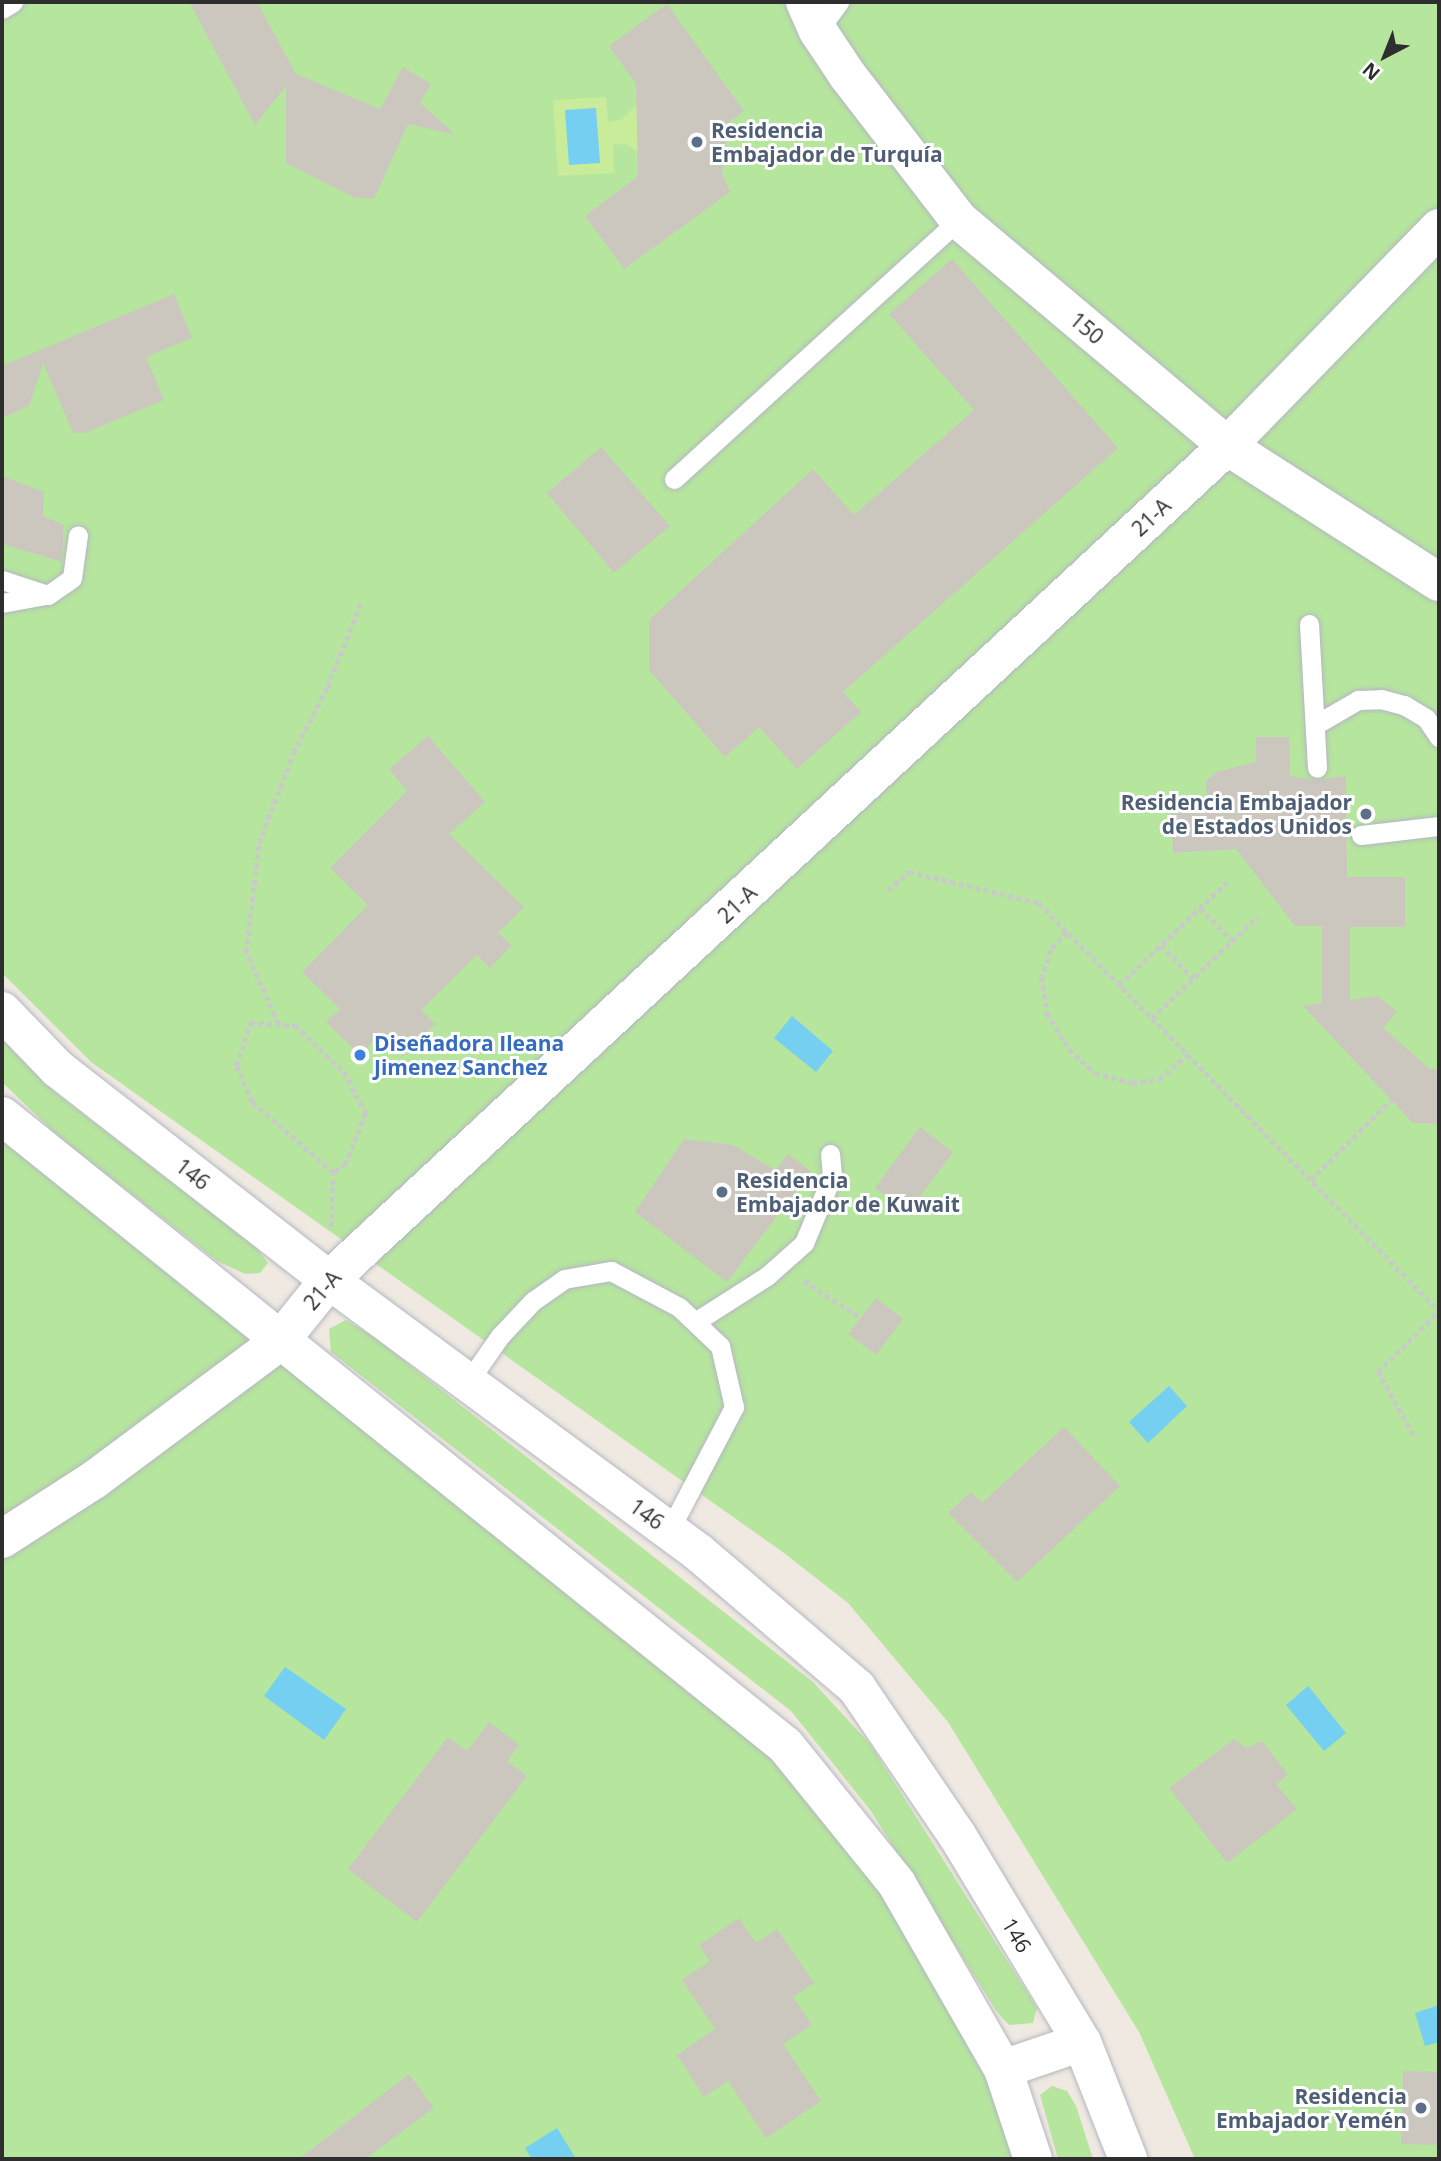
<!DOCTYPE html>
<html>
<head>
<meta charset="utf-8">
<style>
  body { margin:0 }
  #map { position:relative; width:1441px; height:2161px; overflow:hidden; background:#efe9e1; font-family:"Open Sans",sans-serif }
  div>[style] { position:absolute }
  .green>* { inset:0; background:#b6e59e }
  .pitch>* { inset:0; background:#c9ec9a }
  .water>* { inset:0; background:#75cff0 }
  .building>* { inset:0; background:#cbc7bf }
  .path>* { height:4.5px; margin-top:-2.25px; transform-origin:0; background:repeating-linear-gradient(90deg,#c9c9c9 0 5px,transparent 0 8.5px) }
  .roads { filter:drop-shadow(0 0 2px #b4b7c1) drop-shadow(0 0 2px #b4b7c1) }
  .lane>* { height:19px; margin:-9.5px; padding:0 9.5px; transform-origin:9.5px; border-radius:9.5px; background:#fff }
  .street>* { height:38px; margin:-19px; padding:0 19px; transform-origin:19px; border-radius:19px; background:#fff }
  .secondary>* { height:38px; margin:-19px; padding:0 19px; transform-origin:19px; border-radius:19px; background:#fff }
  .dots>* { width:19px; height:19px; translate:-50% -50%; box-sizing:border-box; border:4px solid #fff; border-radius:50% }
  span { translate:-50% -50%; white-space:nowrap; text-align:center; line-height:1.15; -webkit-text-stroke:6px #fff; paint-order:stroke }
  .service-label { font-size:21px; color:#4e5e75; font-weight:700 }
  .left { translate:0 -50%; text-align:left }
  .right { translate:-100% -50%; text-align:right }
  .street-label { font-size:21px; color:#2e2e2e }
  .shop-label { font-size:21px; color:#366cbe; font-weight:700 }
  .frame { position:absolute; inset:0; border:4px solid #2e2e2e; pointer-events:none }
  .north { position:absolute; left:1350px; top:21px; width:70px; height:70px; -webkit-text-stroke:5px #fff; paint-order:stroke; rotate:222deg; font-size:19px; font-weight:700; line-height:28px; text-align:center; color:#2e2e2e }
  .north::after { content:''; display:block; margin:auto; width:24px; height:32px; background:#2e2e2e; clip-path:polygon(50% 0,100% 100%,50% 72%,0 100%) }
</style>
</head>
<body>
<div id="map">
  <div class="green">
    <div style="clip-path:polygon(2px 2px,1439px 2px,1439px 2159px,1195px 2159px,1139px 2032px,948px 1722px,848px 1603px,784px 1553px,91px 1062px,2px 973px)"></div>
    <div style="clip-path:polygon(2px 1040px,57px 1094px,256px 1247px,268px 1263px,260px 1273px,245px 1274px,217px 1261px,60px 1138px,2px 1082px)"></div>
    <div style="clip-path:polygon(2px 1116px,785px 1745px,897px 1884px,1033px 2159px,2px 2159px)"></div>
    <div style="clip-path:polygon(346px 1320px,374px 1337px,813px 1682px,870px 1744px,1037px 2008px,1033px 2023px,1009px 2025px,997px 2012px,871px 1811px,791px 1711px,331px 1352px,329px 1329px)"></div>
    <div style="clip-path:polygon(1052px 2086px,1067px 2091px,1076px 2106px,1093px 2159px,1058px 2159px,1040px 2095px)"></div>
  </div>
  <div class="pitch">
    <div style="clip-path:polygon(606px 97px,608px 122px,621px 120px,637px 104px,638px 152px,627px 144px,613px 145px,614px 173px,558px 176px,553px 100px)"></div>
  </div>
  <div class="water">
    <div style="clip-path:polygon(596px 108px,600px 163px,569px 165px,565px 110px)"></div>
    <div style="clip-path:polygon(792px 1016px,833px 1051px,816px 1072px,774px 1038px)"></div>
    <div style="clip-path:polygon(1169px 1386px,1187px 1406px,1148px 1443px,1129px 1422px)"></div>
    <div style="clip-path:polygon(285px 1667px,346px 1709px,324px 1740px,264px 1696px)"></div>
    <div style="clip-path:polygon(1308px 1686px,1346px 1733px,1324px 1751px,1286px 1705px)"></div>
    <div style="clip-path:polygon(1439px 2005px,1439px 2042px,1425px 2046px,1415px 2013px)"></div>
    <div style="clip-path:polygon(557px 2128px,576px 2159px,532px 2159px,525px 2148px)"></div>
  </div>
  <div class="building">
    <div style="clip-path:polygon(189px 2px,257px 2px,296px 74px,380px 109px,403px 67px,431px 84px,420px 103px,456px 135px,408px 124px,374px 199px,355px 198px,286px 163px,286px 86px,255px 125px)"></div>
    <div style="clip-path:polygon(667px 4px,744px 111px,729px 122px,722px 173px,730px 192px,624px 269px,585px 216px,638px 176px,636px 84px,609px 46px)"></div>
    <div style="clip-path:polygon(952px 259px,1118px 448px,843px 692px,861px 712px,797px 769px,759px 727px,725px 757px,649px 670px,649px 620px,813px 469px,854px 515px,974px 410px,889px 314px)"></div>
    <div style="clip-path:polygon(174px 294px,192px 338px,146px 357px,164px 400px,85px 433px,73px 433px,43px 363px,29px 406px,2px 418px,2px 366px)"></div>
    <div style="clip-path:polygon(601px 447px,670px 526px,614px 573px,547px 493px)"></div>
    <div style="clip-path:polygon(2px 476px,44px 492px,43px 516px,64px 525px,62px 562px,2px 544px)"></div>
    <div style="clip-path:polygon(428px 736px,485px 802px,449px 834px,524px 907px,498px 933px,512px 945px,490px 968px,477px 955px,421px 1010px,435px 1024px,403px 1056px,380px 1034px,360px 1055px,326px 1022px,340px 1009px,302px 972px,368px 905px,330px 868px,407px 791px,389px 769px)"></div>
    <div style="clip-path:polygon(1256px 737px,1289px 737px,1290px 776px,1317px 780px,1346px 776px,1347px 877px,1405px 877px,1405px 927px,1350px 927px,1350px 1000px,1378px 996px,1397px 1012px,1383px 1028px,1430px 1069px,1439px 1069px,1439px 1124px,1413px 1123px,1303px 1006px,1322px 1003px,1322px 926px,1295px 926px,1236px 849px,1173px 853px,1170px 802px,1207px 800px,1206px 781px,1216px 772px,1256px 762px)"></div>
    <div style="clip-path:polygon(920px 1127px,953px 1152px,908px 1213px,875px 1188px)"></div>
    <div style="clip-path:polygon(684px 1139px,733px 1145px,775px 1170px,788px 1154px,811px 1171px,727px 1282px,635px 1212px)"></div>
    <div style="clip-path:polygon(876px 1298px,903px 1319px,876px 1355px,848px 1334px)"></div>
    <div style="clip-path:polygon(1064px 1427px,1120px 1486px,1017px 1582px,948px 1513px,971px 1492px,982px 1503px)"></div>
    <div style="clip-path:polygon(489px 1722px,519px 1745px,507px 1761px,527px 1776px,417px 1922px,348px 1869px,448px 1737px,467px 1751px)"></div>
    <div style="clip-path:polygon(1234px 1739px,1246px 1748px,1262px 1741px,1288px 1775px,1276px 1784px,1297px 1809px,1227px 1863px,1169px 1788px)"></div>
    <div style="clip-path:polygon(739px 1918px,756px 1943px,777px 1929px,814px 1983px,793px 1997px,812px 2025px,783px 2044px,821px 2101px,766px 2138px,728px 2081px,704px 2097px,677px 2055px,715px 2029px,682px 1980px,710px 1961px,699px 1945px)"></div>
    <div style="clip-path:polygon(1403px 2071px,1439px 2072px,1439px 2145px,1401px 2144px)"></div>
    <div style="clip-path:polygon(409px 2074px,434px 2108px,365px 2159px,299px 2159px)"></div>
  </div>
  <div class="path">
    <div style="left:888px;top:890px;width:28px;rotate:-41deg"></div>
    <div style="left:909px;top:872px;width:134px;rotate:13.4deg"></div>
    <div style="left:1039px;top:903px;width:571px;rotate:45.57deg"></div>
    <div style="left:1200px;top:908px;width:45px;rotate:45deg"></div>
    <div style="left:1067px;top:932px;width:24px;rotate:132deg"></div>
    <div style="left:1051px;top:950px;width:28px;rotate:108deg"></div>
    <div style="left:1042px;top:977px;width:36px;rotate:82deg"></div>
    <div style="left:1047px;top:1013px;width:42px;rotate:58.6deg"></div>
    <div style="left:1069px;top:1049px;width:35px;rotate:43deg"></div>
    <div style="left:1095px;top:1073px;width:38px;rotate:15deg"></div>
    <div style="left:1132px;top:1083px;width:27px;rotate:-8deg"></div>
    <div style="left:1159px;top:1079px;width:38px;rotate:-40deg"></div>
    <div style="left:1161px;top:945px;width:46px;rotate:45.9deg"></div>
    <div style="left:1119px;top:985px;width:149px;rotate:-43.6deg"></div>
    <div style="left:1152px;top:1018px;width:147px;rotate:-43.9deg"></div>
    <div style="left:278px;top:1024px;width:79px;rotate:-114deg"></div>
    <div style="left:246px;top:952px;width:110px;rotate:-83.2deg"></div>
    <div style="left:259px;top:843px;width:96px;rotate:-69.3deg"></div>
    <div style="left:293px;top:753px;width:74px;rotate:-62.7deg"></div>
    <div style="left:327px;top:687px;width:91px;rotate:-68deg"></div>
    <div style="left:1311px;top:1180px;width:113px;rotate:-45deg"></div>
    <div style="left:331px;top:1227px;width:54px;rotate:-87.9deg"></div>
    <div style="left:333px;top:1173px;width:108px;rotate:-138.8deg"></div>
    <div style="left:252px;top:1102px;width:39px;rotate:-114deg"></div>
    <div style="left:236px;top:1066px;width:45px;rotate:-72deg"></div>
    <div style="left:250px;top:1023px;width:45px;rotate:2.5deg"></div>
    <div style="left:295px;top:1025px;width:68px;rotate:43.8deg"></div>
    <div style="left:344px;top:1072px;width:47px;rotate:61.8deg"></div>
    <div style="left:366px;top:1113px;width:55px;rotate:111.4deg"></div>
    <div style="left:346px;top:1164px;width:16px;rotate:145deg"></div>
    <div style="left:804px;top:1281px;width:68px;rotate:33deg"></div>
    <div style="left:1413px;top:1435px;width:72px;rotate:-119.1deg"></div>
    <div style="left:1378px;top:1372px;width:86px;rotate:-45deg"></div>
  </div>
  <div class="roads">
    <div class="lane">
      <div style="left:2px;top:9px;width:13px;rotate:-32deg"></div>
      <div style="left:818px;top:31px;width:36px;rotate:-54deg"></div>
      <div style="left:674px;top:479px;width:385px;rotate:-42.3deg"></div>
      <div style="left:2px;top:580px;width:48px;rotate:18.1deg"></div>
      <div style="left:48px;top:595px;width:29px;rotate:-35deg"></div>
      <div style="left:72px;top:578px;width:43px;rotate:-82.1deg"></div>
      <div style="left:2px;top:603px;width:44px;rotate:-10.5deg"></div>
      <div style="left:1309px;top:624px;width:144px;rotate:86.8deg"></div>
      <div style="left:1315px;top:725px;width:50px;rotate:-30.2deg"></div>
      <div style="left:1358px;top:700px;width:23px;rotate:-2deg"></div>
      <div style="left:1381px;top:699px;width:24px;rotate:15deg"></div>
      <div style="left:1404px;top:705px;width:26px;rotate:31deg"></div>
      <div style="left:1426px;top:718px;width:23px;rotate:56deg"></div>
      <div style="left:1361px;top:835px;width:79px;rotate:-6.6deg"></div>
      <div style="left:695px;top:1322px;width:85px;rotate:-32.6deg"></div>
      <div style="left:767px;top:1276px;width:50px;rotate:-41.7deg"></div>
      <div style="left:804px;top:1243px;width:73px;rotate:-67.3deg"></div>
      <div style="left:832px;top:1176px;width:22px;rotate:-95deg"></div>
      <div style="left:468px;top:1382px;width:56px;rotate:-55.2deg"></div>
      <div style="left:500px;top:1336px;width:48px;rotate:-46.7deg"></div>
      <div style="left:533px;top:1301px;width:38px;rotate:-35deg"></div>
      <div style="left:564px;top:1279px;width:48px;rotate:-9.7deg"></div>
      <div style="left:611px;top:1271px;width:77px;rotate:27.9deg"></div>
      <div style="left:679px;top:1307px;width:57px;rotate:43.6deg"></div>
      <div style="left:720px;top:1346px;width:63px;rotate:77.1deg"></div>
      <div style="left:734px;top:1407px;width:140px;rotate:117.7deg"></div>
    </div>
    <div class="street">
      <div style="left:805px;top:2px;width:32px;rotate:66deg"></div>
      <div style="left:818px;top:31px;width:54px;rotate:56.3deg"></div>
      <div style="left:848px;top:76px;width:182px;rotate:52.4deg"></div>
      <div style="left:959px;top:220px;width:351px;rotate:40.1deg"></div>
      <div style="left:1227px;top:446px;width:252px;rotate:32.7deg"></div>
      <div style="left:2px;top:1539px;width:109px;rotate:-32.7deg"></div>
      <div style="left:94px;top:1480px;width:231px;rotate:-36.7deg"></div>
      <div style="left:279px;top:1342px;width:80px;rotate:-51.1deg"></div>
      <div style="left:329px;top:1280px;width:1226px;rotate:-42.88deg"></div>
      <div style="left:1227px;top:446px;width:304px;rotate:-45.8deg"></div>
    </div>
    <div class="secondary">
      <div style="left:2px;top:1011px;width:81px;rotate:46deg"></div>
      <div style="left:58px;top:1069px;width:343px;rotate:37.9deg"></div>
      <div style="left:329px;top:1280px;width:458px;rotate:36.4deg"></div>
      <div style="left:698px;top:1552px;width:209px;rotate:40.5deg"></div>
      <div style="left:857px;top:1688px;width:178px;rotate:55.8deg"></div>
      <div style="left:957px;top:1835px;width:242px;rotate:58.9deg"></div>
      <div style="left:1082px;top:2042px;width:126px;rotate:68.5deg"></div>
      <div style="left:2px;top:1116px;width:1004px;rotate:38.78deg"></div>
      <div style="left:785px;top:1745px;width:179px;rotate:51.1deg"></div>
      <div style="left:897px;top:1884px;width:213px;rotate:60.2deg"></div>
      <div style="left:1003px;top:2069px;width:95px;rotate:71.6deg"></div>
      <div style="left:1003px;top:2069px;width:83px;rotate:-18.9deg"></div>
    </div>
  </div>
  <div class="dots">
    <div style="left:697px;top:142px;background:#5c6f8a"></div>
    <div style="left:1366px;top:814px;background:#5c6f8a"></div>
    <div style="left:360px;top:1055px;background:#3f7fe0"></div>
    <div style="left:722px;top:1192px;background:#5c6f8a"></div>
    <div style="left:1421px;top:2108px;background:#5c6f8a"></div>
  </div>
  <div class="service-label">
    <span class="left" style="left:711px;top:142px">Residencia<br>Embajador de Turquía</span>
    <span class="right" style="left:1352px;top:814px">Residencia Embajador<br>de Estados Unidos</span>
    <span class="left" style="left:736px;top:1192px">Residencia<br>Embajador de Kuwait</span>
    <span class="right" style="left:1407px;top:2108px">Residencia<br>Embajador Yemén</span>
  </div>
  <div class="street-label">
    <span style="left:1087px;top:328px;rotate:40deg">150</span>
    <span style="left:1151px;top:517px;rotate:-43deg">21-A</span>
    <span style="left:737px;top:904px;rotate:-43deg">21-A</span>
    <span style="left:193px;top:1174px;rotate:38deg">146</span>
    <span style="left:322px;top:1290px;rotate:-49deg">21-A</span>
    <span style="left:647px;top:1514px;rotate:36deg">146</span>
    <span style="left:1017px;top:1935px;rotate:59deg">146</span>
  </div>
  <div class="shop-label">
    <span class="left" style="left:374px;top:1055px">Diseñadora Ileana<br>Jimenez Sanchez</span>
  </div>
  <div class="frame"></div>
  <div class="north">N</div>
</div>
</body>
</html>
